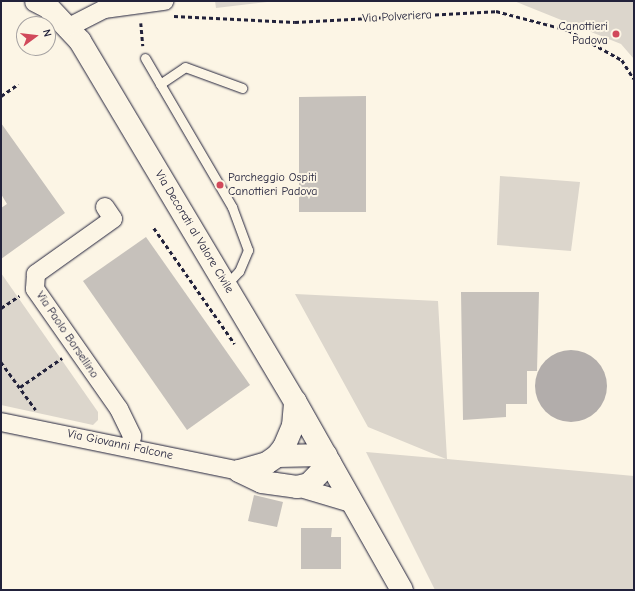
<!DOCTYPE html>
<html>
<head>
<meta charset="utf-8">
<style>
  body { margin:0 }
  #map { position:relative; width:635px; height:591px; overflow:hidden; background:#fcf5e5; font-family:"Comic Neue",sans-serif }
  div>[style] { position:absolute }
  .green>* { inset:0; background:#dcd6cc }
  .water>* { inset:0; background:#b2adab }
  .round { border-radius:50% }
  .building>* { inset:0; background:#c6c1bb }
  .path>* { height:2.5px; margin-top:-1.25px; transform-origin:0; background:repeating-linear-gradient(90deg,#22223b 0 4px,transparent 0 7px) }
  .roads { filter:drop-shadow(0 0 1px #22223b) drop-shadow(0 0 1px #22223b) }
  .lane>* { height:9px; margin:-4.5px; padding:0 4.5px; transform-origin:4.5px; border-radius:4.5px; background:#fcf5e5 }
  .street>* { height:18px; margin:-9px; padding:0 9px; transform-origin:9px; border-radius:9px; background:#fcf5e5 }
  .secondary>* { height:22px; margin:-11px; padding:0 11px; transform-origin:11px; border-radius:11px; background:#fcf5e5 }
  .dots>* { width:11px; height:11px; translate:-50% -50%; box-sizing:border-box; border:2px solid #fcf5e5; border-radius:50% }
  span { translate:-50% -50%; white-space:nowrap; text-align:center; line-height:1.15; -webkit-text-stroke:4px #fcf5e5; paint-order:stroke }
  .street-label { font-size:12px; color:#22223b }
  .poi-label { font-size:12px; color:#22223b }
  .right { translate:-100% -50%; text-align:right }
  .left { translate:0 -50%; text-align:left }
  .frame { position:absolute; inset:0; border:2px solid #22223b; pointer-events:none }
  .north { position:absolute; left:16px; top:16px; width:40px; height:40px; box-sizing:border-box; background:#fcf5e5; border:1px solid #a5a1a1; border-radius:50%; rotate:75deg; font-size:11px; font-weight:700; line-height:16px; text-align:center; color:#22223b }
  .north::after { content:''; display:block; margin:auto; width:14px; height:18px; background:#d1495b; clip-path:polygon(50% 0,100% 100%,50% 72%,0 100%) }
</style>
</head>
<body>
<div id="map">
  <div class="green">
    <div style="clip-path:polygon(215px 1px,276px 1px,216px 8px)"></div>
    <div style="clip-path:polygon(514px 1px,634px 1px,634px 59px,621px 44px)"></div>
    <div style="clip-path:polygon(500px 176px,580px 182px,571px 251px,497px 245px)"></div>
    <div style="clip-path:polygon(1px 273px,98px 412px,98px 420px,93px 425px,1px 405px)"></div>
    <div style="clip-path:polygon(295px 294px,438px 301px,447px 459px,634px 476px,634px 590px,435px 590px,366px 452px,446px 459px,368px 427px)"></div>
  </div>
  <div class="water">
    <div class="round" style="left:535px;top:350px;width:72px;height:72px"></div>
  </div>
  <div class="building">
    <div style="clip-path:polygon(366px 96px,366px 212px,299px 212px,299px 97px)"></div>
    <div style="clip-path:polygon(1px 123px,65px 213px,1px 259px,1px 208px,7px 204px,1px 194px)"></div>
    <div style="clip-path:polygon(146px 237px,250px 385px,187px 430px,83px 281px)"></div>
    <div style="clip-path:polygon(461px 292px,539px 292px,537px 371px,527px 371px,527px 404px,506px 404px,506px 417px,463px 420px)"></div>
    <div style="clip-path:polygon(254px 495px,283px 502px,277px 527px,248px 521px)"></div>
    <div style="clip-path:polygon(301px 528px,332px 528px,331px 537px,341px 537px,341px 569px,301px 569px)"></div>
  </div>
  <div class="path">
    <div style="left:174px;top:16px;width:121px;rotate:2.8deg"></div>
    <div style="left:295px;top:22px;width:201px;rotate:-3.1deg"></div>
    <div style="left:496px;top:11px;width:74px;rotate:14.8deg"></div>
    <div style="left:568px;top:30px;width:62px;rotate:29.1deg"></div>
    <div style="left:622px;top:60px;width:22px;rotate:58deg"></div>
    <div style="left:141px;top:23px;width:23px;rotate:85deg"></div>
    <div style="left:1px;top:96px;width:21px;rotate:-35deg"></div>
    <div style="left:154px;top:228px;width:141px;rotate:55.1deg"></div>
    <div style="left:1px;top:308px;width:22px;rotate:-34deg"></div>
    <div style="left:1px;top:362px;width:59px;rotate:53.9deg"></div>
    <div style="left:20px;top:387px;width:51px;rotate:-34.6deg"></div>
  </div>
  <div class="roads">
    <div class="lane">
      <div style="left:145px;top:58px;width:173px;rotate:59.7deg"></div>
      <div style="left:232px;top:207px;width:46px;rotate:69.6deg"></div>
      <div style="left:248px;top:250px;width:23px;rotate:113deg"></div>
      <div style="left:239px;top:271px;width:19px;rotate:133deg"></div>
      <div style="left:160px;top:84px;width:30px;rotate:-34deg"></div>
      <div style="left:185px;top:67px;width:61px;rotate:20.2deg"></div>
    </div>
    <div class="street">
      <div style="left:69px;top:27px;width:39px;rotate:-27deg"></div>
      <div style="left:104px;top:9px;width:61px;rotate:-7.6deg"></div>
      <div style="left:105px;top:207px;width:14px;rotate:56deg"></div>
      <div style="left:113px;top:219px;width:95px;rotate:144.5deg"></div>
      <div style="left:36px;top:274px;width:15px;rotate:94deg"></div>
      <div style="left:35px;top:289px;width:146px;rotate:55deg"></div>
      <div style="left:119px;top:409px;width:30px;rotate:64deg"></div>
      <div style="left:132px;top:436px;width:12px;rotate:99deg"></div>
      <div style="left:1px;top:422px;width:243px;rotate:11.6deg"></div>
      <div style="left:297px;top:487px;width:59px;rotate:16.6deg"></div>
    </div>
    <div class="secondary">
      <div style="left:36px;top:1px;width:13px;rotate:27deg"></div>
      <div style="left:48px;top:7px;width:47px;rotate:46.7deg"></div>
      <div style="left:80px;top:41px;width:419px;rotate:59.2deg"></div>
      <div style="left:295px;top:401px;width:217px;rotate:60.5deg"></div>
      <div style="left:277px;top:456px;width:11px;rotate:-52deg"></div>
      <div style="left:284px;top:447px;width:23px;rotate:-67deg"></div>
      <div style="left:293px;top:426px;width:25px;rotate:-85deg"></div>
      <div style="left:239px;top:471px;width:25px;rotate:26deg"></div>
      <div style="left:262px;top:482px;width:35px;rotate:8deg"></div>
      <div style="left:297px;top:487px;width:12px;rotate:-14deg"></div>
      <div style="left:309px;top:484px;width:30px;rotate:-46deg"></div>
      <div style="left:239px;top:471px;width:29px;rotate:-16deg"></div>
      <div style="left:267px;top:463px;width:12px;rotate:-35deg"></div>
      <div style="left:277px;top:456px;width:49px;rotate:-1.2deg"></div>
    </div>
  </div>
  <div class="dots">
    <div style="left:616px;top:34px;background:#d1495b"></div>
    <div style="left:220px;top:185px;background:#d1495b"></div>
  </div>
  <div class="street-label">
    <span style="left:397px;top:17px;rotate:-3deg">Via Polveriera</span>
    <span style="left:194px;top:232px;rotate:59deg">Via Decorati al Valore Civile</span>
    <span style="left:67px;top:335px;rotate:56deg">Via Paolo Borsellino</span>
    <span style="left:120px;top:445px;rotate:12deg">Via Giovanni Falcone</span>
  </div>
  <div class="poi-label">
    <span class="right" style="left:608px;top:34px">Canottieri<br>Padova</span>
    <span class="left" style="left:228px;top:185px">Parcheggio Ospiti<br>Canottieri Padova</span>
  </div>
  <div class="frame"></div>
  <div class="north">N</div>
</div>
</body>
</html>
